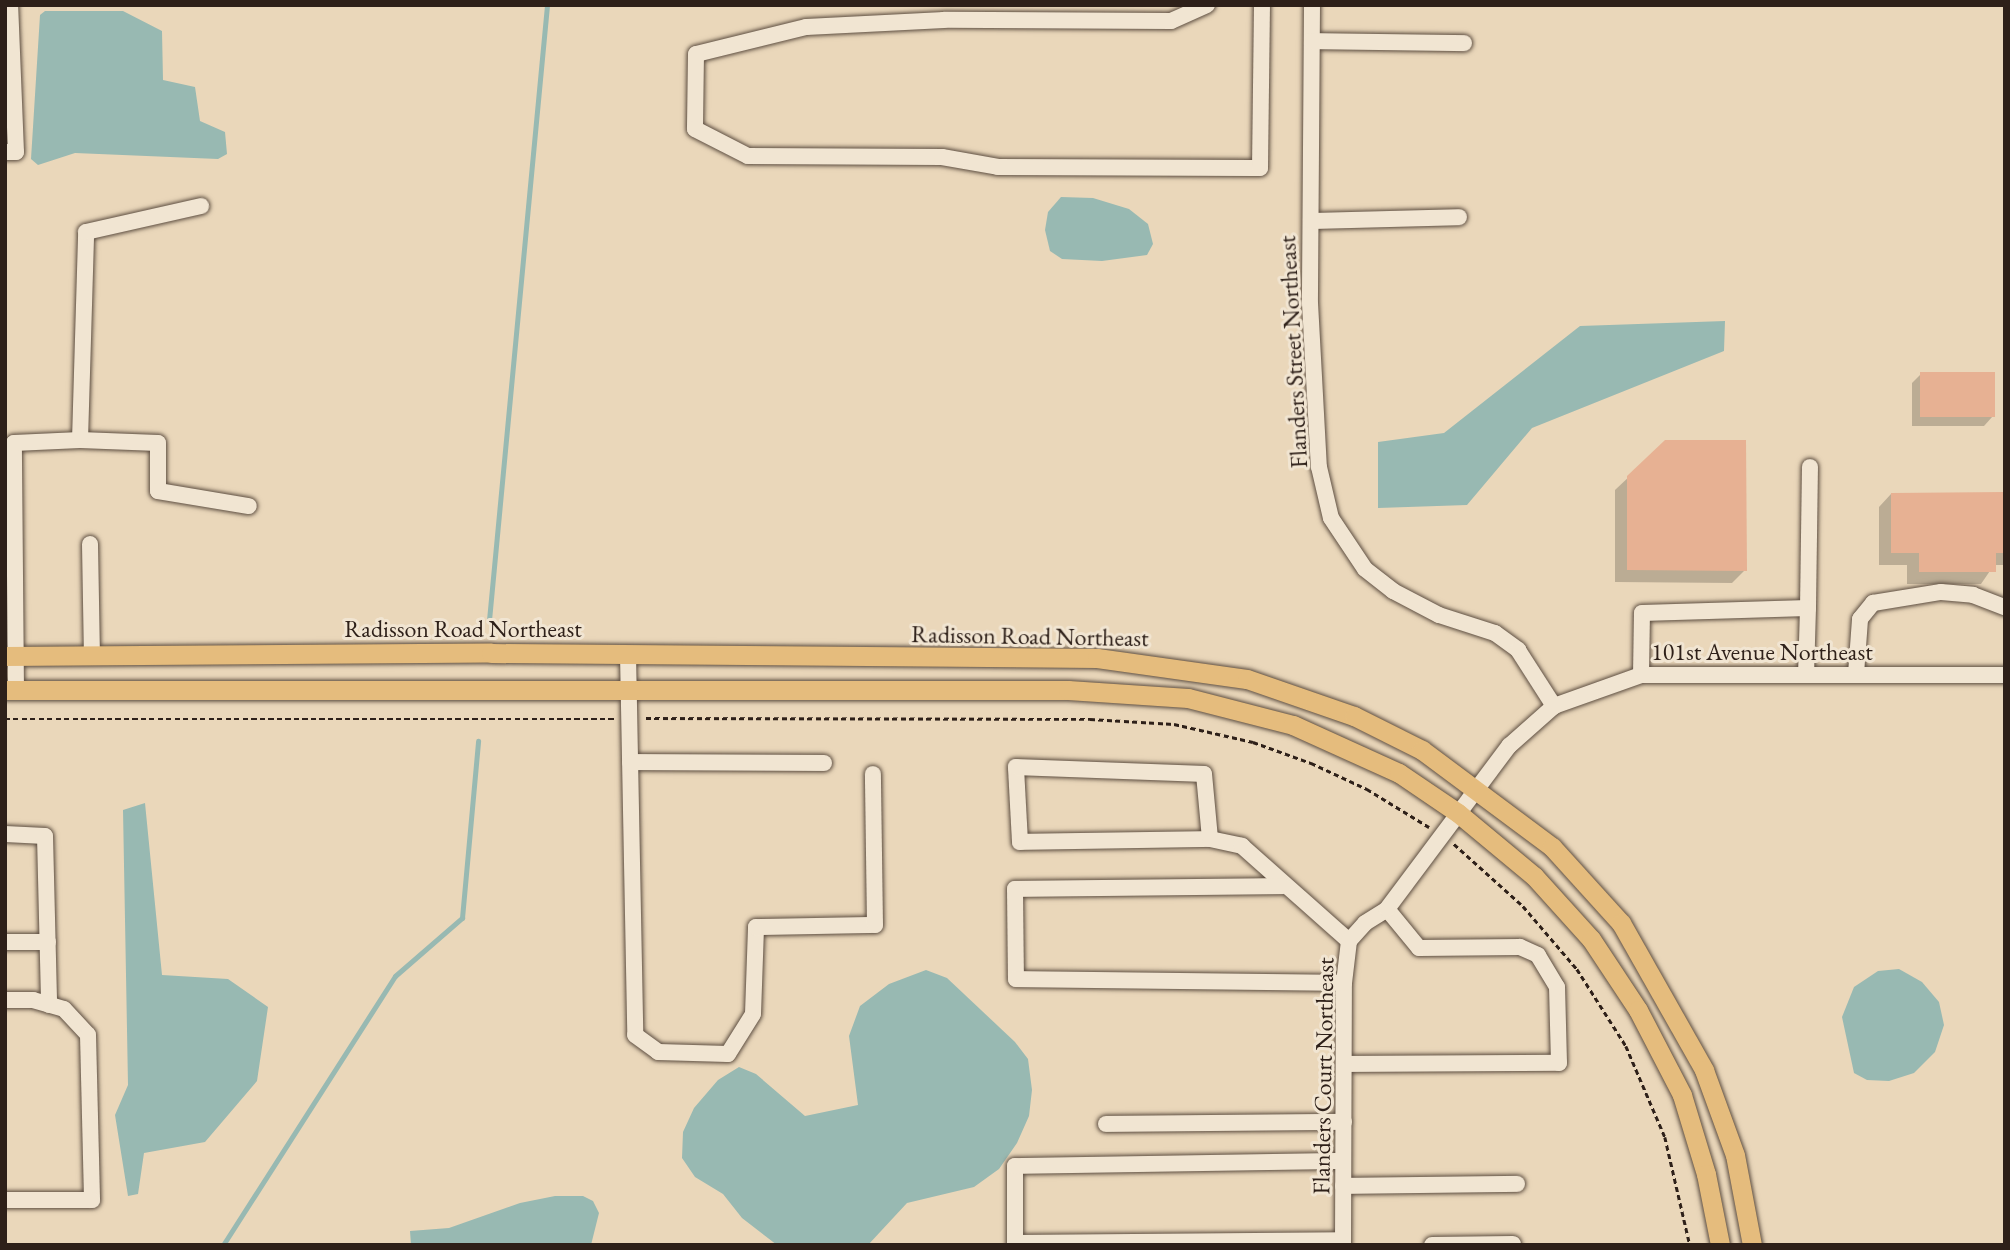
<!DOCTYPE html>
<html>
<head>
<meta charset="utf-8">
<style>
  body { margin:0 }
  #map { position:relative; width:2010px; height:1250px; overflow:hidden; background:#ead7ba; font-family:"EB Garamond",serif }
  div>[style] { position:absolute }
  .water>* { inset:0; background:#98b9b2 }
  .shadow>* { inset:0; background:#0003 }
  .stream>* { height:5px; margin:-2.5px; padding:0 2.5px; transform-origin:2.5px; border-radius:2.5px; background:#98b9b2 }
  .building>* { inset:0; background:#e7b193 }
  .path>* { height:2.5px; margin-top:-1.25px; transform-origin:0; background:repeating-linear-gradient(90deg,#2e2019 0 5px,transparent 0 8.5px) }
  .roads { filter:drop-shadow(0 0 2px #5d4e41) drop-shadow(0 0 2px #5d4e41) }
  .minor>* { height:16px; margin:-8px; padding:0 8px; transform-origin:8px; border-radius:8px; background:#f1e5d2 }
  .major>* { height:19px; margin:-9.5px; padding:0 9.5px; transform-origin:9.5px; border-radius:9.5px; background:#e5bc7d }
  span { translate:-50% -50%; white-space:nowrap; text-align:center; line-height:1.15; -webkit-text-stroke:6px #f1e5d2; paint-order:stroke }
  .street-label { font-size:24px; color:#2e2019 }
  .frame { position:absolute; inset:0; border:7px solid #2e2019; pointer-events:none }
</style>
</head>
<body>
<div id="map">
  <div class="water">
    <div style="clip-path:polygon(45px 11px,123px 11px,162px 31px,163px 80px,195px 87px,200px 121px,225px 132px,227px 154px,218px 159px,75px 153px,38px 165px,31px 159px,40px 15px)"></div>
    <div style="clip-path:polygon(1061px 197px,1093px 198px,1129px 209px,1148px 224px,1153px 244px,1147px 255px,1102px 261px,1062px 259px,1050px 251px,1045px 230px,1048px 212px)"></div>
    <div style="clip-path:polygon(1725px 321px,1724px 351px,1532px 428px,1467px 505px,1378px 508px,1378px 442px,1444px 433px,1580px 326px)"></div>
    <div style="clip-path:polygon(145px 803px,162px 975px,228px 979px,268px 1007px,257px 1081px,205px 1142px,144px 1153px,138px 1194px,128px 1196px,115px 1115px,128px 1085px,123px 810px)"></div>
    <div style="clip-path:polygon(1899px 969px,1922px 982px,1939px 1002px,1944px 1025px,1935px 1052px,1914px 1073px,1889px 1081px,1867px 1080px,1854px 1073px,1842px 1017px,1854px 987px,1878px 971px)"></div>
    <div style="clip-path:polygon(926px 970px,947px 978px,1015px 1042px,1028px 1059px,1032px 1090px,1029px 1116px,1017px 1143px,999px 1169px,974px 1187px,907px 1203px,868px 1245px,777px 1245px,742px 1218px,723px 1194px,695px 1177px,682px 1158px,683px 1132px,694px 1108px,718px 1080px,739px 1067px,756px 1074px,805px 1116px,858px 1105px,849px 1036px,860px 1006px,889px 984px)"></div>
    <div style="clip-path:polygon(555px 1196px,583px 1196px,593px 1201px,599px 1213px,591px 1245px,411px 1245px,410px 1231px,449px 1228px,520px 1203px)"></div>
  </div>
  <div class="shadow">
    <div style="clip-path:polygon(1921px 374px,1993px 416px,1984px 426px,1912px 426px,1912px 383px)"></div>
    <div style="clip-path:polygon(1666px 442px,1745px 570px,1732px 583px,1615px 582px,1615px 490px)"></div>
    <div style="clip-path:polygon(1891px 494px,2005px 494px,2005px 565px,1994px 565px,1981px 584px,1907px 584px,1907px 565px,1879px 565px,1879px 507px)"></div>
  </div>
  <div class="stream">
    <div style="left:489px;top:620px;width:618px;rotate:-84.61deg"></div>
    <div style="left:223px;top:1245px;width:319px;rotate:-57.4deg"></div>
    <div style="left:395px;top:976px;width:89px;rotate:-40.9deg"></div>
    <div style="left:462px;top:918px;width:178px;rotate:-84.8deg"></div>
  </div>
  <div class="building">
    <div style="clip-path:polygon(1920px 372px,1995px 372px,1995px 417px,1920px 417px)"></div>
    <div style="clip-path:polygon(1665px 440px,1746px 440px,1747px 571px,1627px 570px,1627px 476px)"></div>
    <div style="clip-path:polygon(2005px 492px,2005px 553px,1996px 553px,1996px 572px,1919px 572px,1919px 553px,1891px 553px,1891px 493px)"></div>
  </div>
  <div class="path">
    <div style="left:646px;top:718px;width:444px;rotate:0.1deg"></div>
    <div style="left:1090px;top:719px;width:84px;rotate:3.4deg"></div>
    <div style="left:1174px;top:724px;width:81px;rotate:12.8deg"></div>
    <div style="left:1253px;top:742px;width:62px;rotate:19.9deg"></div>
    <div style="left:1311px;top:763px;width:62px;rotate:24.9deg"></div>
    <div style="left:1367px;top:789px;width:73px;rotate:31.5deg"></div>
    <div style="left:5px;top:719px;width:609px"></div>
    <div style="left:1454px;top:844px;width:93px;rotate:41.9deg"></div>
    <div style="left:1523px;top:906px;width:83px;rotate:49.4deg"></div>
    <div style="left:1577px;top:969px;width:91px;rotate:57.5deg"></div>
    <div style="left:1626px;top:1046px;width:99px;rotate:66.8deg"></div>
    <div style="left:1665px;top:1137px;width:111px;rotate:77deg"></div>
  </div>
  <div class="roads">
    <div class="minor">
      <div style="left:1207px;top:5px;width:39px;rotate:156deg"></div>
      <div style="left:1171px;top:21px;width:227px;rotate:-179.7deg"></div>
      <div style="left:944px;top:20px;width:138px;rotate:177.1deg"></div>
      <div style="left:806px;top:27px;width:113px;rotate:166.2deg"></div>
      <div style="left:696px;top:54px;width:75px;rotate:90.8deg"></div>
      <div style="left:695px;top:129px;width:59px;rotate:27deg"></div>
      <div style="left:748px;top:156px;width:194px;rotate:0.3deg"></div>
      <div style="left:942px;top:157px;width:57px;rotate:10.1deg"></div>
      <div style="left:998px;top:167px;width:262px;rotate:0.2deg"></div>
      <div style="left:1260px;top:168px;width:163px;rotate:-89.3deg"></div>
      <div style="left:1312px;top:5px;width:298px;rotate:90.4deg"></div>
      <div style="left:1310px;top:303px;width:164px;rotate:86.9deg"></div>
      <div style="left:1319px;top:467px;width:52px;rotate:76.8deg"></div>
      <div style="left:1331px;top:518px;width:61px;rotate:56.3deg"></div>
      <div style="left:1365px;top:569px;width:36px;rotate:38deg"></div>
      <div style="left:1393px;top:591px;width:52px;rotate:27.6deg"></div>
      <div style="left:1439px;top:615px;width:59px;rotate:17.8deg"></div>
      <div style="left:1495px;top:633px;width:29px;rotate:36deg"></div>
      <div style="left:1518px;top:650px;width:67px;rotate:57.3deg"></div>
      <div style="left:1312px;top:41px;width:152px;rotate:0.8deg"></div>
      <div style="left:5px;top:152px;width:11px"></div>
      <div style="left:16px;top:152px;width:147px;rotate:-92.3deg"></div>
      <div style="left:1311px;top:221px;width:148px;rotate:-1.5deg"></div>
      <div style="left:80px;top:440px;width:78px;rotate:2.2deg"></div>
      <div style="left:158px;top:443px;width:48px;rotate:90deg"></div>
      <div style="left:158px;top:491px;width:92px;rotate:9.4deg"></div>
      <div style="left:90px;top:544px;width:110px;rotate:89deg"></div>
      <div style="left:1808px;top:608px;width:141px;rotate:-89.2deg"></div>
      <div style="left:628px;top:654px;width:381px;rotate:88.9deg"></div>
      <div style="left:635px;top:1035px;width:29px;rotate:36deg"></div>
      <div style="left:658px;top:1052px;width:70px;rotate:1.6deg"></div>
      <div style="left:728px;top:1054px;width:47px;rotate:-58deg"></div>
      <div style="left:753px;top:1014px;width:87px;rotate:-88deg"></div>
      <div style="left:756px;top:927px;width:119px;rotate:-1deg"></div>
      <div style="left:875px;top:925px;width:151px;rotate:-90.8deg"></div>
      <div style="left:1856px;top:674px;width:55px;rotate:-85.8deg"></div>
      <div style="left:1860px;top:619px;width:21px;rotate:-51deg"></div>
      <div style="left:1873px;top:603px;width:69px;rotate:-9.2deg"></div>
      <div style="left:1941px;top:592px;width:32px;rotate:5deg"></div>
      <div style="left:1973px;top:595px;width:34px;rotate:21deg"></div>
      <div style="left:1641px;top:675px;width:62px;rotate:-89.1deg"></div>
      <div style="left:1642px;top:613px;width:166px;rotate:-1.7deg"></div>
      <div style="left:1808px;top:608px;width:67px;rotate:91.7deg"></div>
      <div style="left:16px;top:690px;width:247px;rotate:-90.5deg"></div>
      <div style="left:14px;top:443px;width:66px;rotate:-2.6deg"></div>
      <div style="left:80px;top:440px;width:208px;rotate:-88.3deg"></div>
      <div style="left:86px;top:232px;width:118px;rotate:-12.7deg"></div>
      <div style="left:630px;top:762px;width:194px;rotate:0.3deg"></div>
      <div style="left:5px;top:834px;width:40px;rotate:2.9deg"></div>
      <div style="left:45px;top:836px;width:169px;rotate:88.6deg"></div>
      <div style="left:1210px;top:839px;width:190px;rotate:179.1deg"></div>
      <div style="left:1020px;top:842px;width:75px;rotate:-93.1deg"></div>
      <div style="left:1016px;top:767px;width:188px;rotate:2.1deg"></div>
      <div style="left:1204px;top:774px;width:65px;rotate:84.7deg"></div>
      <div style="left:1210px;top:839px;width:33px;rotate:12deg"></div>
      <div style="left:1242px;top:846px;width:143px;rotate:41.6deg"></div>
      <div style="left:1283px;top:886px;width:268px;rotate:179.4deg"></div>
      <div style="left:1015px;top:889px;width:90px;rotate:89.4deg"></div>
      <div style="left:1016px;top:979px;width:328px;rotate:0.7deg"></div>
      <div style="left:5px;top:942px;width:43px"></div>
      <div style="left:5px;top:1000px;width:28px"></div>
      <div style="left:33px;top:1000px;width:32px;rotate:16deg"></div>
      <div style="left:64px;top:1009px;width:35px;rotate:47deg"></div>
      <div style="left:88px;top:1035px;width:165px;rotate:88.6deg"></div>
      <div style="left:92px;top:1200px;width:87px;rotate:180deg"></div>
      <div style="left:1344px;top:1064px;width:215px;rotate:-0.3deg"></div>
      <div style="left:1559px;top:1063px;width:76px;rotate:-91.5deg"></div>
      <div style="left:1557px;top:987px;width:37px;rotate:-121deg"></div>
      <div style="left:1538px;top:955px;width:20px;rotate:-156deg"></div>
      <div style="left:1520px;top:947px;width:101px;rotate:179.4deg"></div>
      <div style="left:1419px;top:948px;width:50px;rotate:-129.4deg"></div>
      <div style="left:1106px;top:1124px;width:238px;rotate:-0.5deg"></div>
      <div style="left:1343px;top:1186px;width:174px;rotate:-0.7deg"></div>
      <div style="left:1015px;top:1243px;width:328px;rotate:-0.5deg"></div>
      <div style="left:1015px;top:1245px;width:79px;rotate:-90deg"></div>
      <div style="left:1015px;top:1166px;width:328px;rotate:-0.9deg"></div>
      <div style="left:1343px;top:1245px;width:262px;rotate:-89.8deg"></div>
      <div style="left:1344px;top:983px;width:42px;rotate:-83.2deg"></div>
      <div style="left:1349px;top:941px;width:24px;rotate:-48deg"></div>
      <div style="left:1365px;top:923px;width:26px;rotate:-32deg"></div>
      <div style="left:1387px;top:909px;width:204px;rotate:-53.2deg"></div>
      <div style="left:1509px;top:746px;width:60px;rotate:-41.6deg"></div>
      <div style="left:1554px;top:706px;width:92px;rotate:-19.6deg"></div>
      <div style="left:1641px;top:675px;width:364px"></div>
      <div style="left:1432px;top:1245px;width:81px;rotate:-0.7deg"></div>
    </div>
    <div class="major">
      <div style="left:5px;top:656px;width:486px;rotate:-0.4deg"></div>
      <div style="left:491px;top:653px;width:606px;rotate:0.47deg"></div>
      <div style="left:1097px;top:658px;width:151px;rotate:8deg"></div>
      <div style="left:1247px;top:679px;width:113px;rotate:19.1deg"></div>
      <div style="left:1354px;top:716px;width:76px;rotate:26.6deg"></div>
      <div style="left:1422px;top:750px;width:162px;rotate:36.7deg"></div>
      <div style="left:1552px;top:847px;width:103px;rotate:47.8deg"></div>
      <div style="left:1621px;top:923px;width:169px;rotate:60.5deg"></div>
      <div style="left:1704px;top:1070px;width:90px;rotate:70deg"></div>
      <div style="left:1735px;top:1155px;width:92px;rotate:79.3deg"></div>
      <div style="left:5px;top:690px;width:1063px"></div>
      <div style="left:1068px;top:690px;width:120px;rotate:3.8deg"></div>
      <div style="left:1188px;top:698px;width:108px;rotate:14.4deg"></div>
      <div style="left:1293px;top:725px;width:116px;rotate:24.4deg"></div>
      <div style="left:1399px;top:773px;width:71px;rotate:34.1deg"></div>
      <div style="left:1458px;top:813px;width:99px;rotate:39.7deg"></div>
      <div style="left:1534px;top:876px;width:85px;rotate:47.9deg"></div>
      <div style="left:1591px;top:939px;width:85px;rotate:56.5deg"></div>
      <div style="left:1638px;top:1010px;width:96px;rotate:62.6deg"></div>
      <div style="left:1682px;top:1095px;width:83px;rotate:73.1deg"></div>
      <div style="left:1706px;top:1174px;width:72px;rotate:78.8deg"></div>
    </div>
  </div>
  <div class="street-label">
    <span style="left:1293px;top:352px;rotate:-93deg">Flanders Street Northeast</span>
    <span style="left:463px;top:629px">Radisson Road Northeast</span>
    <span style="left:1030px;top:636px;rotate:1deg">Radisson Road Northeast</span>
    <span style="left:1762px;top:652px">101st Avenue Northeast</span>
    <span style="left:1323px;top:1076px;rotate:-89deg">Flanders Court Northeast</span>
  </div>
  <div class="frame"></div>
</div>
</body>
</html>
